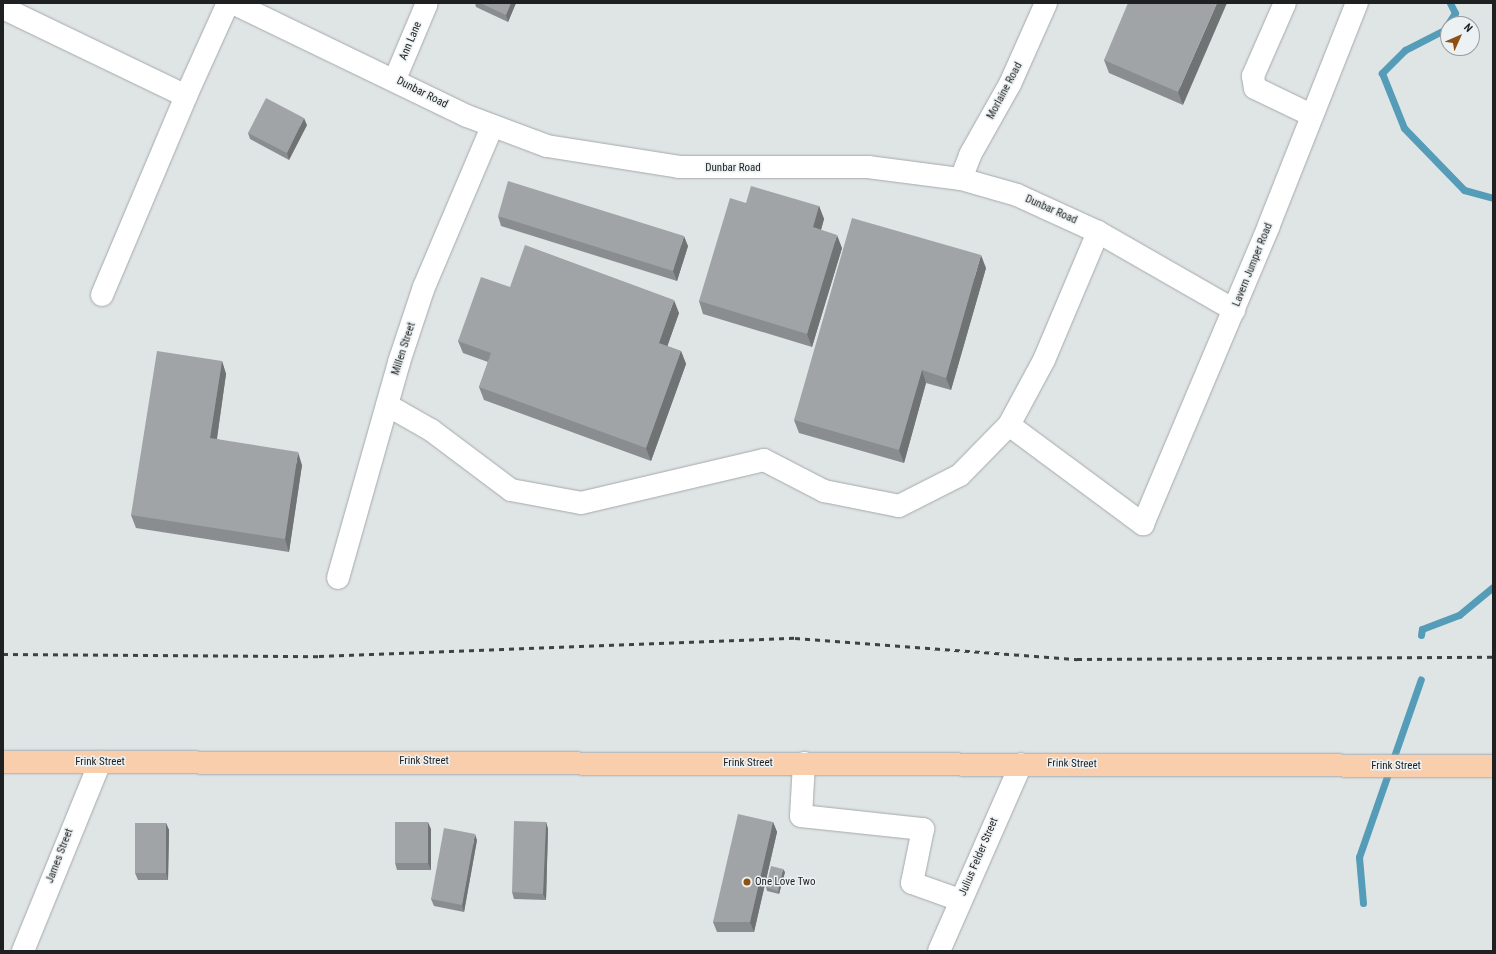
<!DOCTYPE html>
<html>
<head>
<meta charset="utf-8">
<style>
  body { margin:0 }
  #map { position:relative; width:1496px; height:954px; overflow:hidden; background:#dfe4e5; font-family:"Roboto Condensed",sans-serif }
  div>[style] { position:absolute }
  .stream>* { height:7px; margin:-3.5px; padding:0 3.5px; transform-origin:3.5px; border-radius:3.5px; background:#549cb7 }
  .roads { filter:drop-shadow(0 0 1px #a5a9ab) drop-shadow(0 0 1px #a5a9ab) }
  .minor>* { height:22px; margin:-11px; padding:0 11px; transform-origin:11px; border-radius:11px; background:#fff }
  .major>* { height:22px; margin:-11px; padding:0 11px; transform-origin:11px; border-radius:11px; background:#f9ceac }
  .rail>* { height:3px; margin-top:-1.5px; transform-origin:0; background:repeating-linear-gradient(90deg,#3f4142 0 5px,transparent 0 10px) }
  .wall>* { inset:0; background:#8a8d8f }
  .shaded-wall>* { inset:0; background:#707374 }
  .building>* { inset:0; background:#a0a4a6 }
  .dots>* { width:11px; height:11px; translate:-50% -50%; box-sizing:border-box; border:2px solid #ecf1f3; border-radius:50% }
  span { translate:-50% -50%; white-space:nowrap; text-align:center; line-height:1.15; -webkit-text-stroke:3px #ecf1f3; paint-order:stroke }
  .street-label { font-size:11px; color:#1f2021 }
  .poi-label { font-size:11px; color:#1f2021 }
  .left { translate:0 -50%; text-align:left }
  .frame { position:absolute; inset:0; border:4px solid #1f2021; pointer-events:none }
  .north { position:absolute; left:1440px; top:16px; width:40px; height:40px; box-sizing:border-box; background:#ecf1f3; border:1px solid #9a9d9f; border-radius:50%; rotate:45deg; font-size:11px; font-weight:700; line-height:16px; text-align:center; color:#1f2021 }
  .north::after { content:''; display:block; margin:auto; width:14px; height:18px; background:#8e5014; clip-path:polygon(50% 0,100% 100%,50% 72%,0 100%) }
</style>
</head>
<body>
<div id="map">
  <div class="stream">
    <div style="left:1450px;top:3px;width:11px;rotate:63deg"></div>
    <div style="left:1455px;top:13px;width:20px;rotate:123deg"></div>
    <div style="left:1444px;top:30px;width:44px;rotate:152.9deg"></div>
    <div style="left:1405px;top:50px;width:33px;rotate:135deg"></div>
    <div style="left:1382px;top:73px;width:59px;rotate:68.2deg"></div>
    <div style="left:1404px;top:128px;width:86px;rotate:45.9deg"></div>
    <div style="left:1464px;top:190px;width:30px;rotate:15deg"></div>
    <div style="left:1421px;top:635px;width:6px;rotate:-81deg"></div>
    <div style="left:1422px;top:629px;width:40px;rotate:-21deg"></div>
    <div style="left:1459px;top:615px;width:44px;rotate:-39.5deg"></div>
    <div style="left:1363px;top:903px;width:46px;rotate:-95deg"></div>
    <div style="left:1359px;top:857px;width:188px;rotate:-70.8deg"></div>
  </div>
  <div class="roads">
    <div class="minor">
      <div style="left:233px;top:3px;width:260px;rotate:25.8deg"></div>
      <div style="left:467px;top:116px;width:85px;rotate:20.6deg"></div>
      <div style="left:547px;top:146px;width:134px;rotate:9deg"></div>
      <div style="left:679px;top:167px;width:189px"></div>
      <div style="left:868px;top:167px;width:94px;rotate:7.4deg"></div>
      <div style="left:961px;top:179px;width:58px;rotate:15.9deg"></div>
      <div style="left:1017px;top:195px;width:89px;rotate:24.6deg"></div>
      <div style="left:1098px;top:232px;width:157px;rotate:29.8deg"></div>
      <div style="left:1285px;top:3px;width:80px;rotate:113.7deg"></div>
      <div style="left:1253px;top:76px;width:12px;rotate:81deg"></div>
      <div style="left:1255px;top:88px;width:62px;rotate:25.7deg"></div>
      <div style="left:3px;top:8px;width:203px;rotate:25.7deg"></div>
      <div style="left:186px;top:96px;width:102px;rotate:-65.7deg"></div>
      <div style="left:395px;top:79px;width:82px;rotate:-67.2deg"></div>
      <div style="left:961px;top:179px;width:26px;rotate:-69deg"></div>
      <div style="left:970px;top:155px;width:81px;rotate:-60.6deg"></div>
      <div style="left:1010px;top:84px;width:89px;rotate:-66deg"></div>
      <div style="left:102px;top:295px;width:216px;rotate:-67.1deg"></div>
      <div style="left:387px;top:405px;width:51px;rotate:29.6deg"></div>
      <div style="left:431px;top:430px;width:100px;rotate:36.9deg"></div>
      <div style="left:511px;top:490px;width:71px;rotate:10.5deg"></div>
      <div style="left:581px;top:503px;width:188px;rotate:-13.2deg"></div>
      <div style="left:764px;top:460px;width:68px;rotate:27.3deg"></div>
      <div style="left:824px;top:491px;width:76px;rotate:11.3deg"></div>
      <div style="left:899px;top:506px;width:68px;rotate:-26.9deg"></div>
      <div style="left:960px;top:475px;width:70px;rotate:-45.6deg"></div>
      <div style="left:1009px;top:425px;width:74px;rotate:-61.7deg"></div>
      <div style="left:1044px;top:360px;width:139px;rotate:-67.1deg"></div>
      <div style="left:1009px;top:425px;width:167px;rotate:36.5deg"></div>
      <div style="left:1143px;top:524px;width:324px;rotate:-67.1deg"></div>
      <div style="left:1269px;top:225px;width:239px;rotate:-68.4deg"></div>
      <div style="left:338px;top:578px;width:224px;rotate:-74.2deg"></div>
      <div style="left:399px;top:362px;width:79px;rotate:-71.6deg"></div>
      <div style="left:424px;top:287px;width:174px;rotate:-67deg"></div>
      <div style="left:804px;top:763px;width:53px;rotate:93.2deg"></div>
      <div style="left:801px;top:816px;width:123px;rotate:6.1deg"></div>
      <div style="left:923px;top:829px;width:55px;rotate:101.5deg"></div>
      <div style="left:912px;top:883px;width:51px;rotate:19.5deg"></div>
      <div style="left:23px;top:951px;width:204px;rotate:-67.8deg"></div>
      <div style="left:939px;top:951px;width:204px;rotate:-66.3deg"></div>
    </div>
    <div class="major">
      <div style="left:3px;top:762px;width:1490px;rotate:0.15deg"></div>
    </div>
  </div>
  <div class="rail">
    <div style="left:3px;top:654px;width:316px;rotate:0.4deg"></div>
    <div style="left:319px;top:656px;width:476px;rotate:-2.2deg"></div>
    <div style="left:795px;top:638px;width:283px;rotate:4.3deg"></div>
    <div style="left:1077px;top:659px;width:416px;rotate:-0.3deg"></div>
  </div>
  <div class="wall">
    <div style="clip-path:polygon(475px 3px,516px 3px,508px 22px,476px 7px)"></div>
    <div style="clip-path:polygon(1164px 4px,1183px 105px,1109px 73px,1104px 60px)"></div>
    <div style="clip-path:polygon(307px 125px,289px 160px,250px 139px,248px 133px)"></div>
    <div style="clip-path:polygon(819px 206px,824px 219px,821px 230px,842px 248px,812px 347px,703px 314px,699px 301px)"></div>
    <div style="clip-path:polygon(498px 216px,688px 246px,677px 281px,501px 226px)"></div>
    <div style="clip-path:polygon(986px 268px,951px 390px,926px 383px,904px 463px,799px 433px,794px 420px)"></div>
    <div style="clip-path:polygon(510px 287px,679px 313px,667px 346px,681px 351px,686px 364px,651px 461px,484px 400px,479px 387px,488px 362px,463px 353px,458px 341px)"></div>
    <div style="clip-path:polygon(222px 361px,226px 374px,217px 439px,302px 465px,289px 552px,136px 528px,131px 515px)"></div>
    <div style="clip-path:polygon(546px 822px,548px 829px,546px 900px,514px 899px,512px 892px)"></div>
    <div style="clip-path:polygon(773px 822px,777px 832px,754px 932px,717px 932px,713px 922px)"></div>
    <div style="clip-path:polygon(166px 823px,169px 830px,168px 880px,138px 880px,135px 873px)"></div>
    <div style="clip-path:polygon(431px 829px,431px 870px,397px 870px,395px 863px)"></div>
    <div style="clip-path:polygon(477px 840px,464px 912px,434px 906px,431px 899px)"></div>
    <div style="clip-path:polygon(785px 872px,779px 894px,767px 891px,766px 887px)"></div>
  </div>
  <div class="shaded-wall">
    <div style="clip-path:polygon(511px 3px,516px 3px,508px 22px,506px 15px)"></div>
    <div style="clip-path:polygon(1217px 3px,1227px 3px,1183px 105px,1178px 92px)"></div>
    <div style="clip-path:polygon(304px 118px,307px 125px,289px 160px,287px 153px)"></div>
    <div style="clip-path:polygon(819px 206px,824px 219px,818px 240px,813px 227px)"></div>
    <div style="clip-path:polygon(837px 235px,842px 248px,812px 347px,807px 334px)"></div>
    <div style="clip-path:polygon(684px 236px,688px 246px,677px 281px,673px 271px)"></div>
    <div style="clip-path:polygon(981px 255px,986px 268px,951px 390px,946px 378px)"></div>
    <div style="clip-path:polygon(674px 300px,679px 313px,664px 356px,659px 343px)"></div>
    <div style="clip-path:polygon(681px 351px,686px 364px,651px 461px,646px 448px)"></div>
    <div style="clip-path:polygon(222px 361px,226px 374px,215px 451px,210px 438px)"></div>
    <div style="clip-path:polygon(922px 370px,926px 383px,904px 463px,899px 450px)"></div>
    <div style="clip-path:polygon(298px 452px,302px 465px,289px 552px,285px 539px)"></div>
    <div style="clip-path:polygon(428px 822px,431px 829px,431px 870px,428px 863px)"></div>
    <div style="clip-path:polygon(546px 822px,548px 829px,546px 900px,543px 894px)"></div>
    <div style="clip-path:polygon(773px 822px,777px 832px,754px 932px,750px 922px)"></div>
    <div style="clip-path:polygon(166px 823px,169px 830px,168px 880px,166px 873px)"></div>
    <div style="clip-path:polygon(475px 834px,477px 840px,464px 912px,462px 905px)"></div>
    <div style="clip-path:polygon(783px 869px,785px 872px,779px 894px,778px 891px)"></div>
  </div>
  <div class="building">
    <div style="clip-path:polygon(480px 3px,511px 3px,506px 15px)"></div>
    <div style="clip-path:polygon(1128px 3px,1161px 3px,1164px 4px,1164px 3px,1217px 3px,1178px 92px,1104px 60px)"></div>
    <div style="clip-path:polygon(266px 98px,304px 118px,287px 153px,248px 133px)"></div>
    <div style="clip-path:polygon(508px 181px,684px 236px,673px 271px,498px 216px)"></div>
    <div style="clip-path:polygon(751px 186px,819px 206px,813px 227px,837px 235px,807px 334px,699px 301px,730px 198px,746px 203px)"></div>
    <div style="clip-path:polygon(852px 218px,981px 255px,946px 378px,922px 370px,899px 450px,794px 420px)"></div>
    <div style="clip-path:polygon(525px 245px,674px 300px,659px 343px,681px 351px,646px 448px,479px 387px,491px 353px,458px 341px,481px 277px,510px 287px)"></div>
    <div style="clip-path:polygon(157px 351px,222px 361px,210px 438px,298px 452px,285px 539px,131px 515px)"></div>
    <div style="clip-path:polygon(738px 814px,773px 822px,750px 922px,713px 922px)"></div>
    <div style="clip-path:polygon(514px 821px,546px 822px,543px 894px,512px 892px)"></div>
    <div style="clip-path:polygon(395px 822px,428px 822px,428px 863px,395px 863px)"></div>
    <div style="clip-path:polygon(135px 823px,166px 823px,166px 873px,135px 873px)"></div>
    <div style="clip-path:polygon(444px 828px,475px 834px,462px 905px,431px 899px)"></div>
    <div style="clip-path:polygon(771px 866px,783px 869px,778px 891px,766px 887px)"></div>
  </div>
  <div class="dots">
    <div style="left:747px;top:882px;background:#8e5014"></div>
  </div>
  <div class="street-label">
    <span style="left:411px;top:41px;rotate:-67deg">Ann Lane</span>
    <span style="left:1005px;top:91px;rotate:-62deg">Morlaine Road</span>
    <span style="left:422px;top:93px;rotate:27deg">Dunbar Road</span>
    <span style="left:733px;top:168px">Dunbar Road</span>
    <span style="left:1051px;top:210px;rotate:24deg">Dunbar Road</span>
    <span style="left:1253px;top:265px;rotate:-68deg">Lavern Jumper Road</span>
    <span style="left:404px;top:349px;rotate:-72deg">Millen Street</span>
    <span style="left:424px;top:761px">Frink Street</span>
    <span style="left:100px;top:762px">Frink Street</span>
    <span style="left:748px;top:763px">Frink Street</span>
    <span style="left:1072px;top:764px;rotate:1deg">Frink Street</span>
    <span style="left:1396px;top:766px">Frink Street</span>
    <span style="left:60px;top:856px;rotate:-69deg">James Street</span>
    <span style="left:979px;top:857px;rotate:-67deg">Julius Felder Street</span>
  </div>
  <div class="poi-label">
    <span class="left" style="left:755px;top:882px">One Love Two</span>
  </div>
  <div class="frame"></div>
  <div class="north">N</div>
</div>
</body>
</html>
